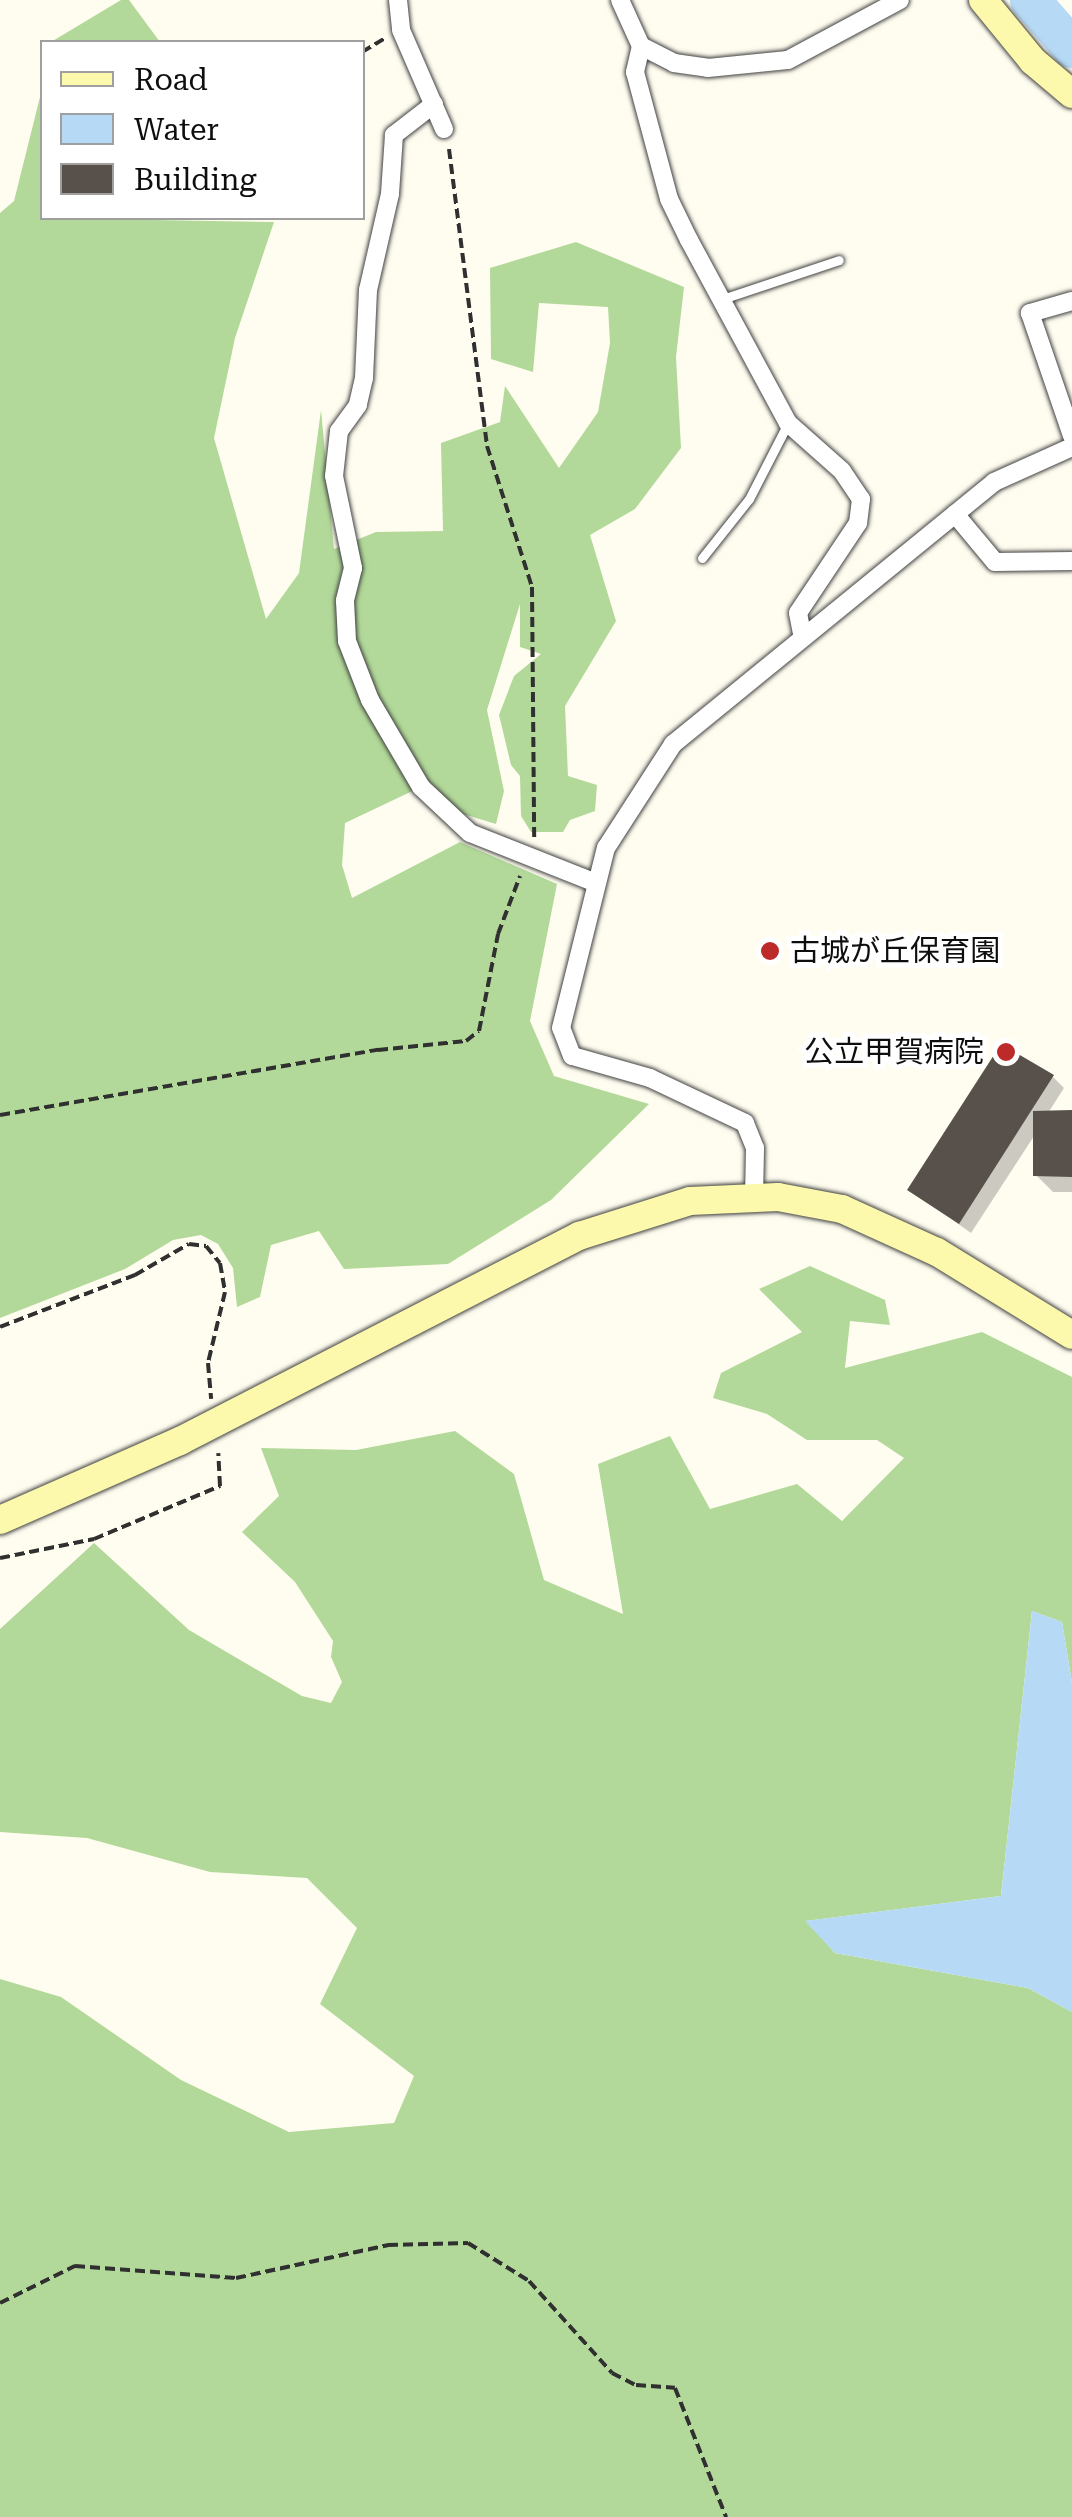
<!DOCTYPE html>
<html>
<head>
<meta charset="utf-8">
<style>
  body { margin:0 }
  #map { position:relative; width:1072px; height:2517px; overflow:hidden; background:#fffdf0; font-family:"Roboto Serif","Noto Sans JP",serif }
  div>[style] { position:absolute }
  .forest>* { inset:0; background:#b2d999 }
  .water>* { inset:0; background:#b6daf5 }
  .shadow>* { inset:0; background:#0003 }
  .river>* { height:40px; margin:-20px; padding:0 20px; transform-origin:20px; border-radius:20px; background:#b6daf5 }
  .building>* { inset:0; background:#57504b }
  .path>* { height:4px; margin-top:-2px; transform-origin:0; background:repeating-linear-gradient(90deg,#303030 0 10px,transparent 0 15px) }
  .roads { filter:drop-shadow(0 0 2px #414141) drop-shadow(0 0 2px #414141) }
  .lane>* { height:9px; margin:-4.5px; padding:0 4.5px; transform-origin:4.5px; border-radius:4.5px; background:#fff }
  .street>* { height:18px; margin:-9px; padding:0 9px; transform-origin:9px; border-radius:9px; background:#fff }
  .secondary>* { height:28px; margin:-14px; padding:0 14px; transform-origin:14px; border-radius:14px; background:#fdf9ac }
  .dots>* { width:28px; height:28px; translate:-50% -50%; box-sizing:border-box; border:5px solid #fff; border-radius:50% }
  span { translate:-50% -50%; white-space:nowrap; text-align:center; line-height:1.15; -webkit-text-stroke:10px #fff; paint-order:stroke }
  .poi-label { font-size:30px; color:#0e0e0e }
  .left { translate:0 -50%; text-align:left }
  .right { translate:-100% -50%; text-align:right }
  .legend { position:absolute; left:40px; top:40px; width:325px; height:180px; box-sizing:border-box; background:#fff; border:2px solid #9f9f9f; margin:0; padding:12px 18px; list-style:none; font-size:30px; color:#0e0e0e }
  .legend li { display:flex; align-items:center; gap:20px; height:50px }
  .legend b { width:50px; border:2px solid #9f9f9f }
</style>
</head>
<body>
<div id="map">
  <div class="forest">
    <div style="clip-path:polygon(121px 0,129px 0,160px 42px,51px 42px)"></div>
    <div style="clip-path:polygon(42px 89px,42px 218px,274px 222px,235px 338px,214px 438px,266px 619px,299px 573px,321px 410px,334px 549px,376px 532px,443px 531px,441px 443px,500px 422px,505px 386px,559px 468px,598px 412px,610px 343px,608px 307px,539px 303px,533px 372px,491px 359px,490px 268px,576px 242px,684px 287px,676px 357px,681px 448px,635px 509px,590px 535px,616px 621px,565px 706px,568px 776px,597px 785px,595px 811px,570px 820px,563px 832px,531px 832px,521px 816px,520px 776px,511px 765px,499px 715px,514px 676px,541px 654px,520px 647px,520px 604px,487px 710px,504px 791px,496px 824px,463px 814px,423px 786px,345px 823px,342px 865px,352px 898px,460px 842px,557px 884px,530px 1021px,554px 1076px,649px 1104px,551px 1200px,448px 1264px,344px 1269px,319px 1231px,271px 1245px,260px 1297px,237px 1307px,233px 1268px,218px 1244px,201px 1235px,173px 1240px,125px 1269px,0 1318px,0 213px,14px 201px)"></div>
    <div style="clip-path:polygon(810px 1266px,885px 1300px,890px 1325px,850px 1321px,845px 1368px,982px 1332px,1072px 1377px,1072px 1683px,1062px 1622px,1032px 1611px,1001px 1896px,806px 1921px,835px 1953px,1028px 1988px,1072px 2012px,1072px 2517px,0 2517px,0 1979px,61px 1997px,181px 2080px,289px 2132px,394px 2123px,414px 2076px,320px 2004px,357px 1928px,307px 1878px,210px 1872px,87px 1838px,0 1832px,0 1629px,94px 1543px,189px 1630px,302px 1696px,331px 1703px,342px 1682px,331px 1657px,333px 1641px,295px 1582px,242px 1532px,279px 1496px,261px 1448px,356px 1450px,455px 1431px,514px 1474px,544px 1580px,623px 1614px,598px 1464px,670px 1436px,710px 1509px,797px 1484px,842px 1521px,904px 1458px,877px 1440px,807px 1440px,767px 1414px,713px 1398px,721px 1373px,802px 1332px,759px 1289px)"></div>
  </div>
  <div class="water">
    <div style="clip-path:polygon(1032px 1611px,1062px 1622px,1072px 1683px,1072px 2012px,1028px 1988px,835px 1953px,805px 1921px,1001px 1896px)"></div>
  </div>
  <div class="shadow">
    <div style="clip-path:polygon(1053px 1077px,1064px 1088px,1048px 1113px,1072px 1113px,1072px 1192px,1053px 1192px,1036px 1175px,1036px 1133px,971px 1233px,910px 1190px)"></div>
  </div>
  <div class="river">
    <div style="left:1030px;top:0;width:64px;rotate:48.8deg"></div>
  </div>
  <div class="building">
    <div style="clip-path:polygon(1001px 1044px,1054px 1075px,959px 1224px,907px 1190px)"></div>
    <div style="clip-path:polygon(1072px 1110px,1072px 1177px,1033px 1176px,1033px 1111px)"></div>
  </div>
  <div class="path">
    <div style="left:362px;top:52px;width:26px;rotate:-31deg"></div>
    <div style="left:449px;top:149px;width:299px;rotate:82.7deg"></div>
    <div style="left:487px;top:446px;width:148px;rotate:72.3deg"></div>
    <div style="left:532px;top:587px;width:252px;rotate:89.5deg"></div>
    <div style="left:0;top:1115px;width:384px;rotate:-9.8deg"></div>
    <div style="left:378px;top:1050px;width:88px;rotate:-5.8deg"></div>
    <div style="left:466px;top:1041px;width:16px;rotate:-38deg"></div>
    <div style="left:479px;top:1031px;width:99px;rotate:-78.9deg"></div>
    <div style="left:498px;top:934px;width:62px;rotate:-69.2deg"></div>
    <div style="left:0;top:1327px;width:145px;rotate:-21.1deg"></div>
    <div style="left:135px;top:1275px;width:62px;rotate:-29.9deg"></div>
    <div style="left:189px;top:1244px;width:17px;rotate:7deg"></div>
    <div style="left:206px;top:1246px;width:22px;rotate:51deg"></div>
    <div style="left:220px;top:1263px;width:29px;rotate:80deg"></div>
    <div style="left:225px;top:1292px;width:73px;rotate:103.5deg"></div>
    <div style="left:208px;top:1363px;width:36px;rotate:85deg"></div>
    <div style="left:0;top:1558px;width:96px;rotate:-11.4deg"></div>
    <div style="left:94px;top:1539px;width:137px;rotate:-22.8deg"></div>
    <div style="left:220px;top:1486px;width:33px;rotate:-93deg"></div>
    <div style="left:0;top:2303px;width:84px;rotate:-26.3deg"></div>
    <div style="left:75px;top:2266px;width:161px;rotate:4.3deg"></div>
    <div style="left:236px;top:2278px;width:156px;rotate:-12.2deg"></div>
    <div style="left:388px;top:2245px;width:80px;rotate:-1.4deg"></div>
    <div style="left:468px;top:2243px;width:72px;rotate:31.9deg"></div>
    <div style="left:529px;top:2281px;width:124px;rotate:47.9deg"></div>
    <div style="left:612px;top:2373px;width:27px;rotate:27deg"></div>
    <div style="left:636px;top:2385px;width:39px;rotate:4deg"></div>
    <div style="left:675px;top:2388px;width:139px;rotate:68.4deg"></div>
  </div>
  <div class="roads">
    <div class="lane">
      <div style="left:722px;top:299px;width:123px;rotate:-18.4deg"></div>
      <div style="left:702px;top:558px;width:75px;rotate:-51.5deg"></div>
      <div style="left:749px;top:499px;width:85px;rotate:-62.8deg"></div>
    </div>
    <div class="street">
      <div style="left:398px;top:0;width:30px;rotate:84deg"></div>
      <div style="left:401px;top:30px;width:108px;rotate:66.5deg"></div>
      <div style="left:620px;top:0;width:51px;rotate:65.5deg"></div>
      <div style="left:641px;top:46px;width:37px;rotate:27deg"></div>
      <div style="left:674px;top:63px;width:34px;rotate:8deg"></div>
      <div style="left:708px;top:68px;width:80px;rotate:-5.7deg"></div>
      <div style="left:788px;top:60px;width:127px;rotate:-28.2deg"></div>
      <div style="left:641px;top:46px;width:27px;rotate:103deg"></div>
      <div style="left:635px;top:72px;width:131px;rotate:75deg"></div>
      <div style="left:669px;top:199px;width:46px;rotate:64deg"></div>
      <div style="left:689px;top:240px;width:208px;rotate:61.6deg"></div>
      <div style="left:788px;top:423px;width:72px;rotate:41.6deg"></div>
      <div style="left:842px;top:471px;width:34px;rotate:56deg"></div>
      <div style="left:861px;top:499px;width:24px;rotate:97deg"></div>
      <div style="left:858px;top:523px;width:108px;rotate:123.7deg"></div>
      <div style="left:798px;top:613px;width:25px;rotate:79deg"></div>
      <div style="left:434px;top:104px;width:51px;rotate:142.2deg"></div>
      <div style="left:394px;top:135px;width:59px;rotate:93.9deg"></div>
      <div style="left:390px;top:194px;width:98px;rotate:102.9deg"></div>
      <div style="left:368px;top:290px;width:88px;rotate:92.6deg"></div>
      <div style="left:364px;top:378px;width:28px;rotate:103deg"></div>
      <div style="left:358px;top:405px;width:32px;rotate:126deg"></div>
      <div style="left:339px;top:431px;width:45px;rotate:96.3deg"></div>
      <div style="left:334px;top:476px;width:94px;rotate:78.3deg"></div>
      <div style="left:353px;top:568px;width:34px;rotate:104deg"></div>
      <div style="left:345px;top:601px;width:40px;rotate:87.1deg"></div>
      <div style="left:347px;top:641px;width:63px;rotate:68.7deg"></div>
      <div style="left:370px;top:700px;width:101px;rotate:59.6deg"></div>
      <div style="left:421px;top:787px;width:67px;rotate:43.2deg"></div>
      <div style="left:470px;top:833px;width:136px;rotate:21.6deg"></div>
      <div style="left:1072px;top:301px;width:44px;rotate:164.1deg"></div>
      <div style="left:1030px;top:313px;width:130px;rotate:71.1deg"></div>
      <div style="left:955px;top:514px;width:62px;rotate:50.2deg"></div>
      <div style="left:995px;top:562px;width:77px;rotate:-0.7deg"></div>
      <div style="left:754px;top:1197px;width:49px;rotate:-88.8deg"></div>
      <div style="left:755px;top:1148px;width:27px;rotate:-112deg"></div>
      <div style="left:745px;top:1123px;width:105px;rotate:-154.7deg"></div>
      <div style="left:650px;top:1078px;width:81px;rotate:-164.2deg"></div>
      <div style="left:572px;top:1056px;width:30px;rotate:-111deg"></div>
      <div style="left:561px;top:1028px;width:186px;rotate:-76deg"></div>
      <div style="left:606px;top:848px;width:124px;rotate:-57.2deg"></div>
      <div style="left:673px;top:744px;width:414px;rotate:-39.2deg"></div>
      <div style="left:994px;top:482px;width:85px;rotate:-24.2deg"></div>
    </div>
    <div class="secondary">
      <div style="left:983px;top:0;width:79px;rotate:50.7deg"></div>
      <div style="left:1033px;top:61px;width:51px;rotate:40.2deg"></div>
      <div style="left:0;top:1520px;width:197px;rotate:-23.7deg"></div>
      <div style="left:180px;top:1441px;width:449px;rotate:-27.2deg"></div>
      <div style="left:579px;top:1236px;width:116px;rotate:-17.5deg"></div>
      <div style="left:690px;top:1201px;width:88px;rotate:-2.6deg"></div>
      <div style="left:778px;top:1197px;width:65px;rotate:10.6deg"></div>
      <div style="left:842px;top:1209px;width:104px;rotate:24.4deg"></div>
      <div style="left:937px;top:1252px;width:158px;rotate:31.6deg"></div>
    </div>
  </div>
  <div class="dots">
    <div style="left:770px;top:951px;background:#bc2a29"></div>
    <div style="left:1006px;top:1052px;background:#bc2a29"></div>
  </div>
  <div class="poi-label">
    <span class="left" style="left:790px;top:951px">古城が丘保育園</span>
    <span class="right" style="left:984px;top:1052px">公立甲賀病院</span>
  </div>
  <ul class="legend">
  <li><b style="height:12px;background:#fdf9ac"></b>Road</li>
  <li><b style="height:28px;background:#b6daf5"></b>Water</li>
  <li><b style="height:28px;background:#57504b"></b>Building</li>
  </ul>
</div>
</body>
</html>
